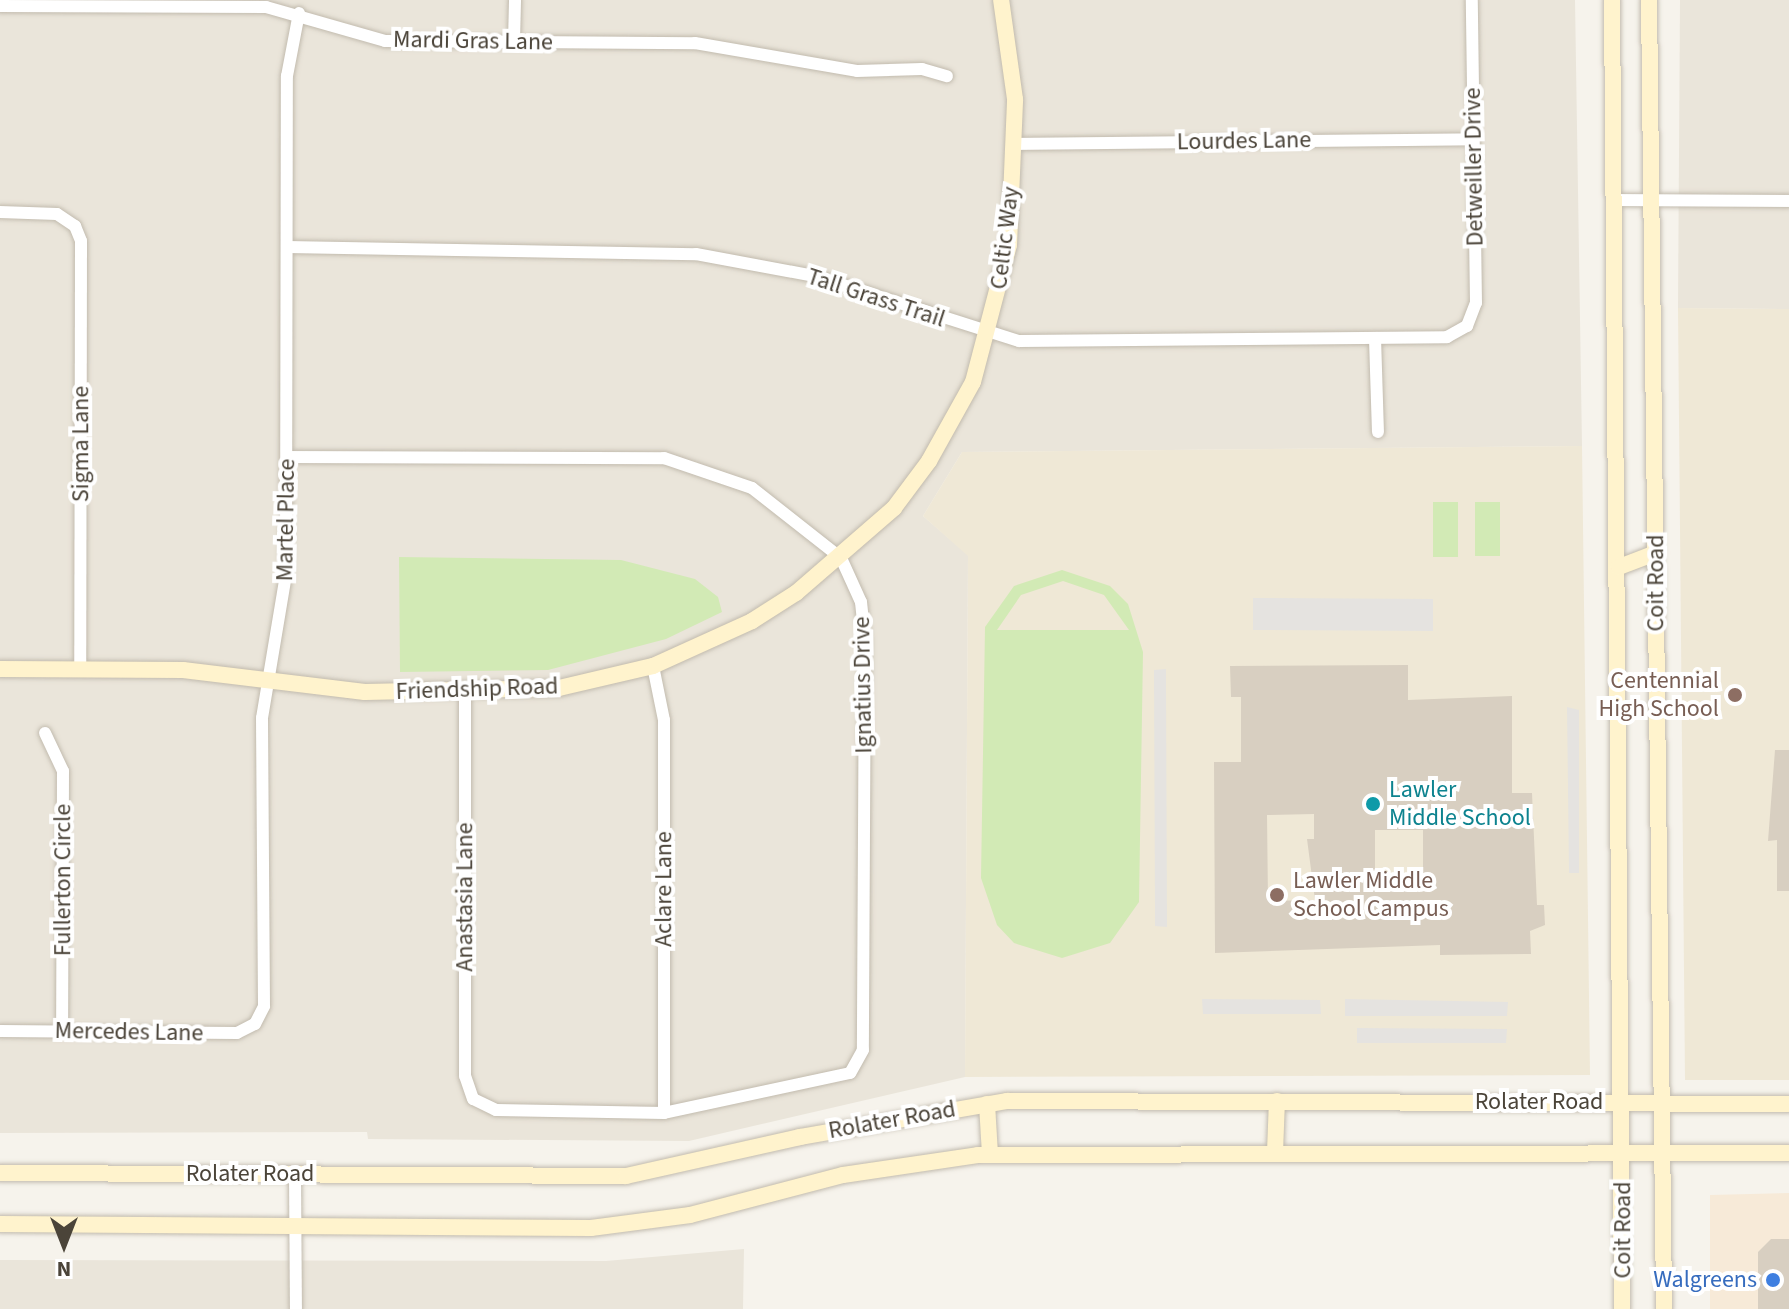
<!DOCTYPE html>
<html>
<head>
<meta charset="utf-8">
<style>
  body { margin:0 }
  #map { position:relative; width:1789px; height:1309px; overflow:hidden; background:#f6f3ec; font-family:"Source Sans 3",sans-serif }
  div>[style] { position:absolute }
  .residential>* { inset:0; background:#eae5da }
  .commercial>* { inset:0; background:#f7ead8 }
  .education>* { inset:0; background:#efe8d6 }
  .green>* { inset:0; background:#d2eab5 }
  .parking>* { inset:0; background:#e5e3e0 }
  .building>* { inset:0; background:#d8cfc1 }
  .roads { filter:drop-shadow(0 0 2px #c2bbae) drop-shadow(0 0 2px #c2bbae) }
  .street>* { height:12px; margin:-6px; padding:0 6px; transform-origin:6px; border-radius:6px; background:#fff }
  .secondary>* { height:16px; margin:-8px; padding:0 8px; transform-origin:8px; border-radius:8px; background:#fff3cd }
  .dots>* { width:22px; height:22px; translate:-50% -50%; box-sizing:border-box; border:4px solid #fff; border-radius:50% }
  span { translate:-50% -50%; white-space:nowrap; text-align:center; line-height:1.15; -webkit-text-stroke:8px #fff; paint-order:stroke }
  .street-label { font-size:24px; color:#4b4439 }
  .education-label { font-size:24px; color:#785e54 }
  .right { translate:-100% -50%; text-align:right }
  .left { translate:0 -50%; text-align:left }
  .culture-label { font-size:24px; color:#0d838f }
  .shop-label { font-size:24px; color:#366cbe }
  .north { position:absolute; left:24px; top:1205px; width:80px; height:80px; -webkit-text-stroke:6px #fff; paint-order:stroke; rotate:180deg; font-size:22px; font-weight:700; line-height:32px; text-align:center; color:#4b4439 }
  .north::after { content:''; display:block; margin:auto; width:28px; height:36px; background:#4b4439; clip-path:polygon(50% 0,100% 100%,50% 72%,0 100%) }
</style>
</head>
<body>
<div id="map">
  <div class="residential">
    <div style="clip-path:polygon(0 0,1575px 0,1582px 446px,962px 452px,923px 516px,968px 555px,965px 1077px,689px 1141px,368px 1139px,367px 1132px,0 1133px)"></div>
    <div style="clip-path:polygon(1680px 0,1789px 0,1789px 309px,1678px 308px)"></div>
    <div style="clip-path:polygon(744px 1249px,743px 1309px,0 1309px,0 1260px,606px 1261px)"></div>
  </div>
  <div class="commercial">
    <div style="clip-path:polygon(1789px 1193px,1789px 1309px,1710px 1309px,1710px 1195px)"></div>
  </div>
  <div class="education">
    <div style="clip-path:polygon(1678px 308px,1789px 309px,1789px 1080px,1685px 1080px)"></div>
    <div style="clip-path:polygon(1582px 446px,1590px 1075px,965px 1077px,968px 556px,923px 516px,962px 452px)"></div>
  </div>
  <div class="green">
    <div style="clip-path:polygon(1433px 502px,1458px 502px,1458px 557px,1433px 557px)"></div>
    <div style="clip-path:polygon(1475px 502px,1500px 502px,1500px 556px,1475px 556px)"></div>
    <div style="clip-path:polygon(399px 557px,621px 560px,695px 579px,718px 597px,722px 612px,666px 639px,548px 670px,400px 672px)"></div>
    <div style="clip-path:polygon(evenodd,1062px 570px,1110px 586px,1128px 604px,1143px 652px,1139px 902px,1110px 943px,1062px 958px,1014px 943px,997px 925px,981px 878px,985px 627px,1014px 586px,1062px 570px,1063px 581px,1104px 595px,1129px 630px,997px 630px,1021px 595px,1063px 581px)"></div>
  </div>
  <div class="parking">
    <div style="clip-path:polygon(1253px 598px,1433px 599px,1433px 631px,1253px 630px)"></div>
    <div style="clip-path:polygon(1166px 669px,1167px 927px,1155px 926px,1154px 670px)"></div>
    <div style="clip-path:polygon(1567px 707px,1579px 710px,1579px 873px,1569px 873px)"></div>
    <div style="clip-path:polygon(1202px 999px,1320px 1000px,1321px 1014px,1203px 1014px)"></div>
    <div style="clip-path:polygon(1345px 999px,1508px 1002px,1507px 1016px,1345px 1016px)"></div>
    <div style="clip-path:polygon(1357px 1028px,1507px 1029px,1506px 1043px,1357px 1043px)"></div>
  </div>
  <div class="building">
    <div style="clip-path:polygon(evenodd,1408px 665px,1408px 700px,1512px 696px,1512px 793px,1532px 793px,1537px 905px,1544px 905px,1545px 925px,1530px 931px,1531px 954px,1440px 955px,1440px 945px,1215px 953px,1214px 762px,1241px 762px,1241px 697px,1231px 697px,1230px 666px,1408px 665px,1314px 814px,1314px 839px,1307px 839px,1315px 900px,1268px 901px,1267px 815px,1314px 814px,1408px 665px,1375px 830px,1423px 830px,1423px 883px,1375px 883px,1375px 830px)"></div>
    <div style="clip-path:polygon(1775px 750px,1789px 750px,1789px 891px,1777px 891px,1777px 840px,1768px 841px)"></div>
    <div style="clip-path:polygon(1771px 1239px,1789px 1239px,1789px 1309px,1758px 1309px,1758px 1252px)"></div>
  </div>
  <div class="roads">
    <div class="street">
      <div style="left:0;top:6px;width:266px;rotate:0.2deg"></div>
      <div style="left:266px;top:7px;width:124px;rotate:15.9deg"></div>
      <div style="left:385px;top:41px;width:310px;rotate:0.4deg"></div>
      <div style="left:695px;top:43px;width:164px;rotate:9.8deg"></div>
      <div style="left:857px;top:71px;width:65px;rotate:-1.8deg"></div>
      <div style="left:922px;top:69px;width:26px;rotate:16deg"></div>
      <div style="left:514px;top:42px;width:42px;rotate:-88.6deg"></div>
      <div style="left:1014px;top:144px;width:459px;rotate:-0.6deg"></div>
      <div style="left:1615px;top:200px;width:174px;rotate:0.3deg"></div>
      <div style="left:0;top:212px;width:57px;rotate:2deg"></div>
      <div style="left:57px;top:214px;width:22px;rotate:34deg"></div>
      <div style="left:75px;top:226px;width:16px;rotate:68deg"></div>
      <div style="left:81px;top:241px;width:429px;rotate:90.1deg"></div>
      <div style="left:287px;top:247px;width:409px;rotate:1deg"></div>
      <div style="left:696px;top:254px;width:121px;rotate:10.5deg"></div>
      <div style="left:815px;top:276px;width:214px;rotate:17.7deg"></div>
      <div style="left:1019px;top:341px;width:428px;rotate:-0.5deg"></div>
      <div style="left:1447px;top:337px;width:23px;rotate:-29deg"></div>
      <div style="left:1467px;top:326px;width:25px;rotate:-69deg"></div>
      <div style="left:1476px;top:303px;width:303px;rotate:-90.8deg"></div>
      <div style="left:1375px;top:338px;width:94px;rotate:88.2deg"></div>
      <div style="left:287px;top:457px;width:377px;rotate:0.2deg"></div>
      <div style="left:664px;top:458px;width:93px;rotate:18.8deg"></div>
      <div style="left:752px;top:488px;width:113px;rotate:38.2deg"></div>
      <div style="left:841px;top:558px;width:48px;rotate:65.6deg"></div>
      <div style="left:861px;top:602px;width:37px;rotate:84deg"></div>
      <div style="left:865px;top:639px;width:411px;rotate:90.3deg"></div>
      <div style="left:863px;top:1050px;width:26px;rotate:119deg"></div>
      <div style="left:850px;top:1073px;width:190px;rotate:167.9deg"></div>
      <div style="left:664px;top:1113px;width:168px;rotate:-179deg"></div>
      <div style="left:496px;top:1110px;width:25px;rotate:-154deg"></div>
      <div style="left:473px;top:1099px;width:24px;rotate:-109deg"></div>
      <div style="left:465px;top:1076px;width:382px;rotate:-90deg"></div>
      <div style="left:653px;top:666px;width:55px;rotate:78.5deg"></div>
      <div style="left:664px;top:720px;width:393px;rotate:90deg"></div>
      <div style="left:45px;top:733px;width:42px;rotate:64.7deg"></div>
      <div style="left:63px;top:771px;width:259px;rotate:90.2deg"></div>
      <div style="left:0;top:1031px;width:237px;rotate:0.5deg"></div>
      <div style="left:237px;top:1033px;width:20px;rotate:-27deg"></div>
      <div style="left:255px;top:1024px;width:20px;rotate:-63deg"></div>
      <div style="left:264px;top:1006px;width:288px;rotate:-90.4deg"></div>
      <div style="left:262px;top:718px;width:145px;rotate:-80.5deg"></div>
      <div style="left:286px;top:575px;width:499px;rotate:-89.9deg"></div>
      <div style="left:287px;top:76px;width:64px;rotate:-79.2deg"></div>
      <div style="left:295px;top:1174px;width:135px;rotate:89.6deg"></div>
    </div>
    <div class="secondary">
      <div style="left:1612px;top:0;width:1309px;rotate:89.56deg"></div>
      <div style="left:1649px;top:0;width:1309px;rotate:89.34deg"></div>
      <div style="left:1619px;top:567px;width:39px;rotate:-21deg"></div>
      <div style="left:0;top:669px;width:183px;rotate:0.3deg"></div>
      <div style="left:183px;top:670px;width:183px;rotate:6.9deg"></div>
      <div style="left:365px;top:692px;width:194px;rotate:-1.2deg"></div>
      <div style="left:559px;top:688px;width:97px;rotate:-13.2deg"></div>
      <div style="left:653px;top:666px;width:109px;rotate:-24.4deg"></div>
      <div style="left:752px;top:621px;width:52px;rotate:-32.5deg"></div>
      <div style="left:796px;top:593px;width:130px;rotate:-40.9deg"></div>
      <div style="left:894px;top:508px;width:59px;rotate:-53.3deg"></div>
      <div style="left:929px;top:461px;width:90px;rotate:-60.9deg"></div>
      <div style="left:973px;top:382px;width:142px;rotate:-75.3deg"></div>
      <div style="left:1009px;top:245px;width:146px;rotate:-87.6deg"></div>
      <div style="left:1015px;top:99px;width:100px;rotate:-98deg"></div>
      <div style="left:987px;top:1104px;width:50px;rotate:86.6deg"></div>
      <div style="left:1275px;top:1152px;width:51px;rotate:-87.8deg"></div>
      <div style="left:0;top:1173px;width:626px;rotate:0.27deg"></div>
      <div style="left:626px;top:1176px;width:178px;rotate:-12.6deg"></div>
      <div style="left:800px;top:1137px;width:210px;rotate:-9.9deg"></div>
      <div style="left:1007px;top:1101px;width:782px;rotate:0.22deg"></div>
      <div style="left:0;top:1224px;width:591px;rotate:0.39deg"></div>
      <div style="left:591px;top:1228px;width:100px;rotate:-7.5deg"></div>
      <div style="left:690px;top:1215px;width:158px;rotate:-14.7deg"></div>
      <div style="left:843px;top:1175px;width:136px;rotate:-8.4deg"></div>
      <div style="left:978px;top:1155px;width:811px;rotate:-0.14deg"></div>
    </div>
  </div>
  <div class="dots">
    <div style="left:1735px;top:695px;background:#8d6e63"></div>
    <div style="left:1373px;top:804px;background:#0f9aa8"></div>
    <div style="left:1277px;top:895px;background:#8d6e63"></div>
    <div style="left:1773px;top:1280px;background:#3f7fe0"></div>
  </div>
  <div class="street-label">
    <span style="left:473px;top:41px;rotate:1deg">Mardi Gras Lane</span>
    <span style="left:1244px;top:141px;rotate:-1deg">Lourdes Lane</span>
    <span style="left:1474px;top:167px;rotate:-91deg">Detweiller Drive</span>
    <span style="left:1005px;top:238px;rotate:-83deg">Celtic Way</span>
    <span style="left:876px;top:298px;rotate:18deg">Tall Grass Trail</span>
    <span style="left:81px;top:444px;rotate:-90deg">Sigma Lane</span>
    <span style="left:286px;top:520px;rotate:-89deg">Martel Place</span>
    <span style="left:1656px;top:583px;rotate:-90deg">Coit Road</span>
    <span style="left:863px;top:685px;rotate:-91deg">Ignatius Drive</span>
    <span style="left:477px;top:689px;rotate:-2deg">Friendship Road</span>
    <span style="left:63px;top:880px;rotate:-90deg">Fullerton Circle</span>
    <span style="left:664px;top:889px;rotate:-90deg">Aclare Lane</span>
    <span style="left:465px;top:897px;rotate:-90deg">Anastasia Lane</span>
    <span style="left:129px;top:1032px;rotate:1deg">Mercedes Lane</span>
    <span style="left:1539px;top:1102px">Rolater Road</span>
    <span style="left:892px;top:1120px;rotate:-10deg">Rolater Road</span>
    <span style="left:250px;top:1174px">Rolater Road</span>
    <span style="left:1623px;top:1230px;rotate:-90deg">Coit Road</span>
  </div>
  <div class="education-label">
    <span class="right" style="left:1719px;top:695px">Centennial<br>High School</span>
    <span class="left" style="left:1293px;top:895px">Lawler Middle<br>School Campus</span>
  </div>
  <div class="culture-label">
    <span class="left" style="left:1389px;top:804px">Lawler<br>Middle School</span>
  </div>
  <div class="shop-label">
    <span class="right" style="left:1757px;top:1280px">Walgreens</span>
  </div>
  <div class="north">N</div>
</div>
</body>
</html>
